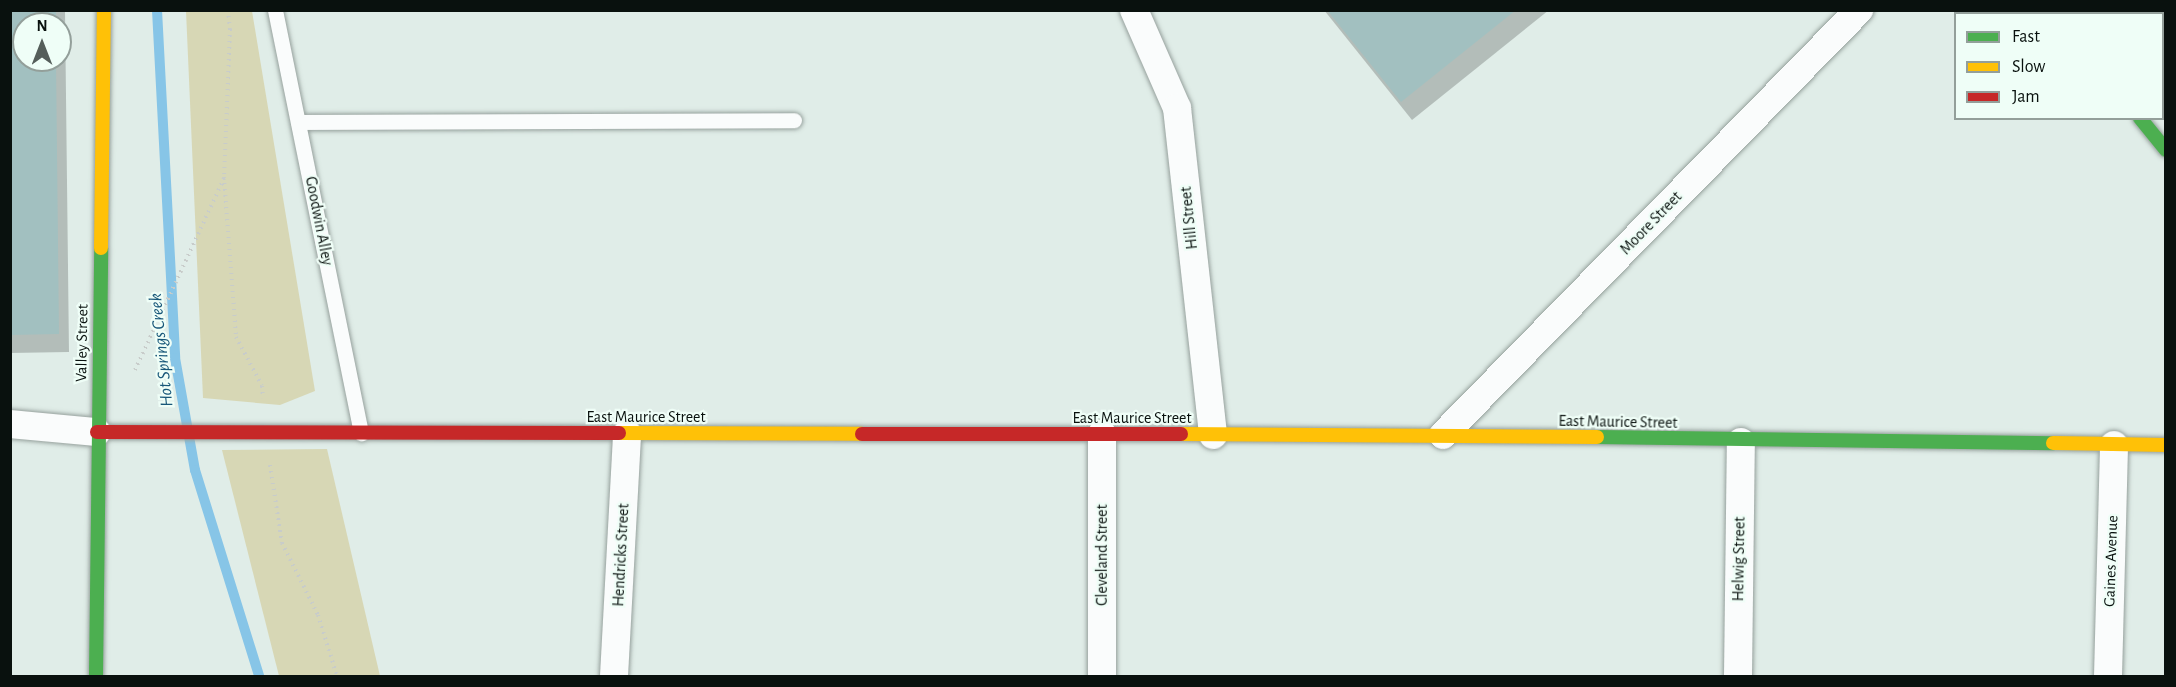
<!DOCTYPE html>
<html>
<head>
<meta charset="utf-8">
<style>
  body { margin:0 }
  #map { position:relative; width:2176px; height:687px; overflow:hidden; background:#e0ede8; font-family:"Alegreya Sans",sans-serif }
  div>[style] { position:absolute }
  .green>* { inset:0; background:#d7d7b5 }
  .shadow>* { inset:0; background:#0003 }
  .stream>* { height:10px; margin:-5px; padding:0 5px; transform-origin:5px; border-radius:5px; background:#87c5e7 }
  .building>* { inset:0; background:#a2c0c0 }
  .path>* { height:4px; margin-top:-2px; transform-origin:0; background:repeating-linear-gradient(90deg,#c8ccca 0 1.5px,transparent 0 6px) }
  .roads { filter:drop-shadow(0 0 2px #96a19d) drop-shadow(0 0 2px #96a19d) }
  .lane>* { height:15px; margin:-7.5px; padding:0 7.5px; transform-origin:7.5px; border-radius:7.5px; background:#fafcfc }
  .street>* { height:28px; margin:-14px; padding:0 14px; transform-origin:14px; border-radius:14px; background:#fafcfc }
  .fast>* { height:14px; margin:-7px; padding:0 7px; transform-origin:7px; border-radius:7px; background:#4caf50 }
  .slow>* { height:14px; margin:-7px; padding:0 7px; transform-origin:7px; border-radius:7px; background:#ffc107 }
  .jam>* { height:14px; margin:-7px; padding:0 7px; transform-origin:7px; border-radius:7px; background:#c62828 }
  span { translate:-50% -50%; white-space:nowrap; text-align:center; line-height:1.15; -webkit-text-stroke:4.5px #effef7; paint-order:stroke }
  .street-label { font-size:16px; color:#09110e }
  .water-label { font-size:18px; color:#185779; font-style:italic }
  .frame { position:absolute; inset:0; border:12px solid #09110e; pointer-events:none }
  .legend { position:absolute; left:1954px; top:12px; width:210px; height:108px; box-sizing:border-box; background:#effef7; border:2px solid #939f9a; margin:0; padding:8px 10px; list-style:none; font-size:18px; color:#09110e }
  .legend li { display:flex; align-items:center; gap:12px; height:30px }
  .legend b { width:30px; border:2px solid #939f9a }
  .north { position:absolute; left:12px; top:12px; width:60px; height:60px; box-sizing:border-box; background:#effef7; border:2px solid #939f9a; border-radius:50%; rotate:0deg; font-size:16px; font-weight:700; line-height:24px; text-align:center; color:#09110e }
  .north::after { content:''; display:block; margin:auto; width:21px; height:27px; background:#545e5a; clip-path:polygon(50% 0,100% 100%,50% 72%,0 100%) }
</style>
</head>
<body>
<div id="map">
  <div class="green">
    <div style="clip-path:polygon(186px 11px,252px 11px,315px 391px,280px 405px,203px 398px)"></div>
    <div style="clip-path:polygon(327px 449px,380px 676px,279px 676px,222px 450px)"></div>
  </div>
  <div class="shadow">
    <div style="clip-path:polygon(evenodd,10px 10px,65px 10px,69px 352px,10px 353px,10px 10px,24px 24px,60px 24px,60px 60px,24px 60px,24px 24px)"></div>
    <div style="clip-path:polygon(1324px 10px,1549px 10px,1412px 120px)"></div>
  </div>
  <div class="stream">
    <div style="left:157px;top:10px;width:348px;rotate:87deg"></div>
    <div style="left:175px;top:358px;width:114px;rotate:79.9deg"></div>
    <div style="left:195px;top:470px;width:216px;rotate:72.7deg"></div>
  </div>
  <div class="building">
    <div style="clip-path:polygon(10px 10px,56px 10px,56px 24px,24px 24px,24px 60px,56px 60px,59px 334px,10px 335px)"></div>
    <div style="clip-path:polygon(1327px 10px,1516px 10px,1401px 102px)"></div>
  </div>
  <div class="path">
    <div style="left:228px;top:10px;width:19px;rotate:84deg"></div>
    <div style="left:230px;top:29px;width:148px;rotate:92.3deg"></div>
    <div style="left:224px;top:177px;width:160px;rotate:85.7deg"></div>
    <div style="left:236px;top:337px;width:55px;rotate:62deg"></div>
    <div style="left:262px;top:386px;width:12px;rotate:85deg"></div>
    <div style="left:135px;top:370px;width:212px;rotate:-65.1deg"></div>
    <div style="left:270px;top:465px;width:79px;rotate:81.3deg"></div>
    <div style="left:282px;top:543px;width:80px;rotate:63.4deg"></div>
    <div style="left:318px;top:615px;width:64px;rotate:72.7deg"></div>
  </div>
  <div class="roads">
    <div class="lane">
      <div style="left:275px;top:10px;width:432px;rotate:78.5deg"></div>
      <div style="left:298px;top:122px;width:496px;rotate:-0.2deg"></div>
    </div>
    <div class="street">
      <div style="left:1134px;top:10px;width:107px;rotate:66.3deg"></div>
      <div style="left:1177px;top:108px;width:329px;rotate:83.7deg"></div>
      <div style="left:10px;top:424px;width:87px;rotate:5.3deg"></div>
      <div style="left:1443px;top:435px;width:595px;rotate:-45.61deg"></div>
      <div style="left:614px;top:676px;width:243px;rotate:-86.9deg"></div>
      <div style="left:1102px;top:676px;width:242px;rotate:-90deg"></div>
      <div style="left:1738px;top:676px;width:234px;rotate:-89.3deg"></div>
      <div style="left:2108px;top:676px;width:231px;rotate:-88.5deg"></div>
    </div>
    <div class="fast">
      <div style="left:2140px;top:118px;width:41px;rotate:50.9deg"></div>
      <div style="left:1597px;top:437px;width:456px;rotate:0.8deg"></div>
      <div style="left:96px;top:676px;width:428px;rotate:-89.3deg"></div>
    </div>
    <div class="slow">
      <div style="left:101px;top:248px;width:238px;rotate:-89.3deg"></div>
      <div style="left:619px;top:433px;width:243px;rotate:0.2deg"></div>
      <div style="left:1181px;top:434px;width:416px;rotate:0.4deg"></div>
      <div style="left:2053px;top:443px;width:113px;rotate:1deg"></div>
    </div>
    <div class="jam">
      <div style="left:2052px;top:10px;width:5px;rotate:53deg"></div>
      <div style="left:97px;top:432px;width:522px;rotate:0.11deg"></div>
      <div style="left:862px;top:434px;width:319px"></div>
    </div>
  </div>
  <div class="street-label">
    <span style="left:1189px;top:218px;rotate:-96deg">Hill Street</span>
    <span style="left:319px;top:221px;rotate:79deg">Goodwin Alley</span>
    <span style="left:1651px;top:223px;rotate:-46deg">Moore Street</span>
    <span style="left:82px;top:343px;rotate:-89deg">Valley Street</span>
    <span style="left:646px;top:417px">East Maurice Street</span>
    <span style="left:1132px;top:418px">East Maurice Street</span>
    <span style="left:1618px;top:422px;rotate:1deg">East Maurice Street</span>
    <span style="left:621px;top:555px;rotate:-87deg">Hendricks Street</span>
    <span style="left:1102px;top:555px;rotate:-90deg">Cleveland Street</span>
    <span style="left:1739px;top:559px;rotate:-89deg">Helwig Street</span>
    <span style="left:2111px;top:561px;rotate:-88deg">Gaines Avenue</span>
  </div>
  <div class="water-label">
    <span style="left:162px;top:350px;rotate:-96deg">Hot Springs Creek</span>
  </div>
  <div class="frame"></div>
  <ul class="legend">
  <li><b style="height:8px;background:#4caf50"></b>Fast</li>
  <li><b style="height:8px;background:#ffc107"></b>Slow</li>
  <li><b style="height:8px;background:#c62828"></b>Jam</li>
  </ul>
  <div class="north">N</div>
</div>
</body>
</html>
